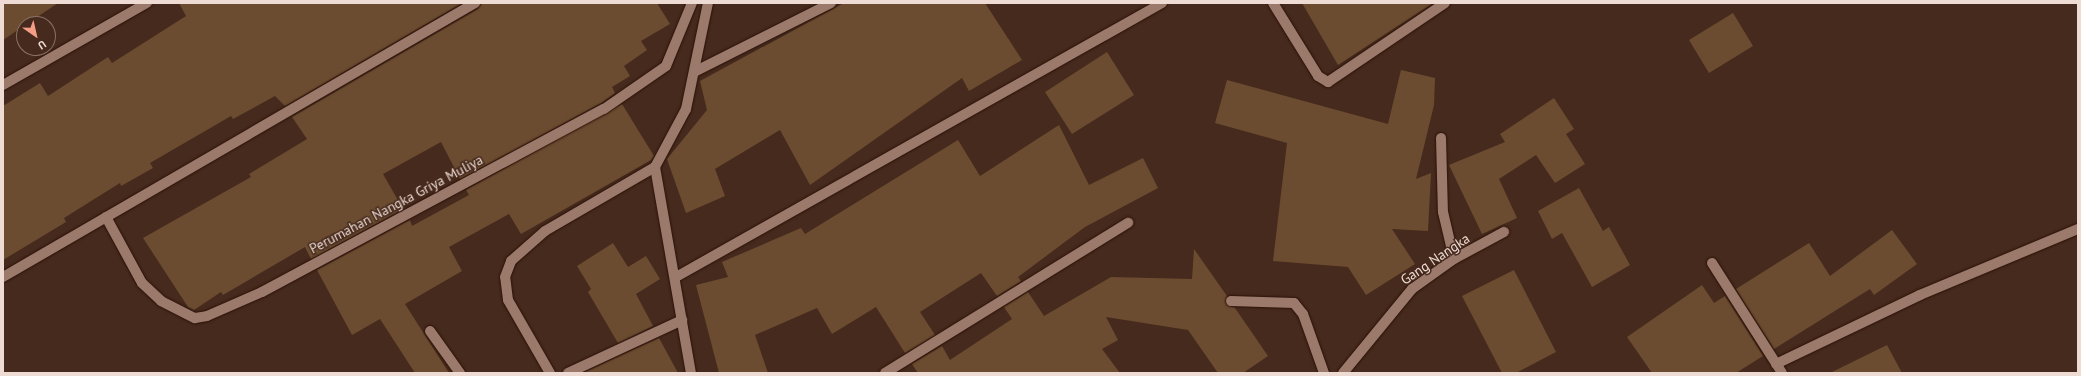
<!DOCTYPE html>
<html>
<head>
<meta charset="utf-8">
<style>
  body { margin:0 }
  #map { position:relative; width:2081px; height:376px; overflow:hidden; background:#462a1d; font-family:"PT Sans",sans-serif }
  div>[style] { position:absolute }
  .building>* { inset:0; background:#6b4c30 }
  .roads { filter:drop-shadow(0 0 1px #2b1106) drop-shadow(0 0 1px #2b1106) }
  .minor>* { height:10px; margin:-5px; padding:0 5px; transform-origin:5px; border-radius:5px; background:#9b7a6c }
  span { translate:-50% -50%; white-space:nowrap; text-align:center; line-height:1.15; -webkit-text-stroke:3px #462a1d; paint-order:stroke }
  .street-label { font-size:14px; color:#eedbd3 }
  .frame { position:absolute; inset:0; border:4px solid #eedbd3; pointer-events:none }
  .north { position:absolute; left:16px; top:16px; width:40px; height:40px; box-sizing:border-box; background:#462a1d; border:1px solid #897166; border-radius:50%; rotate:146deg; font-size:11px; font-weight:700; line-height:16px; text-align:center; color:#eedbd3 }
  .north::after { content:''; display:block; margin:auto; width:14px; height:18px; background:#f49e87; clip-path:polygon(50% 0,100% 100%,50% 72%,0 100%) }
</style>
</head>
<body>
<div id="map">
  <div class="building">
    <div style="clip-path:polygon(3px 3px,58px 3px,3px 40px)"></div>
    <div style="clip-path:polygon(179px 3px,462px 3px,285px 106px,275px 96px,233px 119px,231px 116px,150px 163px,153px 168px,121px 186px,120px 183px,64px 218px,66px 222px,3px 260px,3px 106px,40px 83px,48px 96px,108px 57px,112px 63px,186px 16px)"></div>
    <div style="clip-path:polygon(481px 3px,657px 3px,670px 24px,641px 41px,647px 50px,624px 66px,630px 76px,612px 87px,615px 93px,601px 103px,460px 179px,441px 142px,383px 174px,403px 209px,311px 259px,305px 247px,223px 295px,221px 292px,194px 310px,188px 307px,143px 238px,251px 177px,249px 174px,307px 139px,292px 117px,478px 9px)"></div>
    <div style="clip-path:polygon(844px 3px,985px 3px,1022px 60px,969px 91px,962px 78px,810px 185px,780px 130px,715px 169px,725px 196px,686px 213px,667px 159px,707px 110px,700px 81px)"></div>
    <div style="clip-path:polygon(1302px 3px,1433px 3px,1338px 65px)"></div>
    <div style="clip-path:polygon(1733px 13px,1753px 46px,1709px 73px,1689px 40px)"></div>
    <div style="clip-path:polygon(1107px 52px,1134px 95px,1072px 134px,1045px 92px)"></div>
    <div style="clip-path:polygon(1401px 70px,1435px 78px,1434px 105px,1416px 179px,1431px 173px,1428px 231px,1392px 229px,1415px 264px,1366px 295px,1348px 267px,1273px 261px,1287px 143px,1215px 123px,1227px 80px,1388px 124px)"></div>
    <div style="clip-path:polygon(1554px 98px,1574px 129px,1566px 134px,1585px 164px,1555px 183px,1536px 155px,1499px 179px,1517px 218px,1482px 234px,1449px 165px,1505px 142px,1500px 134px)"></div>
    <div style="clip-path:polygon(622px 104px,654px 156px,651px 160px,521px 234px,509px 214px,449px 247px,462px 271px,405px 304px,449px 373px,415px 373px,380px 319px,352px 335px,317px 270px,410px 220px,412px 226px,469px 195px,466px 190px)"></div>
    <div style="clip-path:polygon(1059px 125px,1089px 185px,1143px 158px,1158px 188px,1085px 227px,1018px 277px,1021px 281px,997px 296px,981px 273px,920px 312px,935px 335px,905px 353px,876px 307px,832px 334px,817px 308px,755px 335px,768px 373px,719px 373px,696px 285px,728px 277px,722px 262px,801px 228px,805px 234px,958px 140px,980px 176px)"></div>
    <div style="clip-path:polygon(1579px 188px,1603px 231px,1609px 227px,1630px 265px,1592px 287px,1562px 233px,1552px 239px,1538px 211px)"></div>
    <div style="clip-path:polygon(1892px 230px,1917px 264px,1874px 295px,1870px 289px,1774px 349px,1736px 289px,1809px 243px,1830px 276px)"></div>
    <div style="clip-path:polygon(613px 243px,628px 267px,646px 256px,660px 279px,636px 294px,653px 326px,618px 343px,588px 292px,591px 289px,577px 266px)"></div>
    <div style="clip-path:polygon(1194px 249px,1227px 296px,1226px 304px,1235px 308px,1268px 356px,1243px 373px,1218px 373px,1188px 330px,1106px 317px,1118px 340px,1102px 349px,1120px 373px,918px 373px,912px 364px,942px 346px,950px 360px,1012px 319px,1004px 307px,1028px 292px,1044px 316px,1111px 277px,1192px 279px)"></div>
    <div style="clip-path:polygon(1514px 270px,1556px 352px,1516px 373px,1502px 373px,1462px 296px)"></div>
    <div style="clip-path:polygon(1702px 285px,1714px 303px,1725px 296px,1763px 356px,1736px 373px,1652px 373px,1627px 337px)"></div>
    <div style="clip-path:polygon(659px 338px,678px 373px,583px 373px)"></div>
    <div style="clip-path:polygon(1887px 345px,1902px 373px,1830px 373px)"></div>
  </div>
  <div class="roads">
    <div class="minor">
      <div style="left:1273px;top:3px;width:86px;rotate:58.3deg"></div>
      <div style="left:1318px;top:76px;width:12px;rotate:31deg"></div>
      <div style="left:1328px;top:82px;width:141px;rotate:-34deg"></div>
      <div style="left:696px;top:71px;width:151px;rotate:-26.7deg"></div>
      <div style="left:3px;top:85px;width:166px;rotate:-29.7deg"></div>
      <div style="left:1441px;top:138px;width:74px;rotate:88.5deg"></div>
      <div style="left:1443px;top:212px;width:48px;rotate:76.8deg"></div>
      <div style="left:655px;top:167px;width:209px;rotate:80.1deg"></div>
      <div style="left:106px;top:217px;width:75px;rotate:61.4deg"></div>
      <div style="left:142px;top:283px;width:26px;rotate:43deg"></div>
      <div style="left:161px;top:301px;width:38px;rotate:27deg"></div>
      <div style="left:195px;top:318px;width:12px;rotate:-9deg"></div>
      <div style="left:207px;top:316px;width:60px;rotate:-23.6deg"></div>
      <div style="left:262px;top:292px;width:388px;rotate:-28.2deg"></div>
      <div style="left:604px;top:109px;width:75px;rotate:-34.7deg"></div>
      <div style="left:666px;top:66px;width:68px;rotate:-67.6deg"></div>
      <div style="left:1712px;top:263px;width:130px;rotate:57.5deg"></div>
      <div style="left:3px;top:277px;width:546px;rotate:-30.14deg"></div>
      <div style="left:676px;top:277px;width:558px;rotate:-29.41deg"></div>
      <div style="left:1231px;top:301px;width:63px;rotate:1.8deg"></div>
      <div style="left:1294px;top:303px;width:14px;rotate:51deg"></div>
      <div style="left:1303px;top:314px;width:63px;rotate:70.4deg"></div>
      <div style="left:430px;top:331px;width:52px;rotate:54.5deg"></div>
      <div style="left:1776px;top:364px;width:160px;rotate:-25.6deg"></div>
      <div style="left:1920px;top:295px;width:171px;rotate:-22.7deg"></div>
      <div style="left:550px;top:373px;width:84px;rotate:-119.9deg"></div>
      <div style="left:508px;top:300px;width:23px;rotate:-97deg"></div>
      <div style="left:505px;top:277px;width:17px;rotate:-69deg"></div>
      <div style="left:511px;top:261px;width:45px;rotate:-41.4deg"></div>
      <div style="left:545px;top:231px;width:127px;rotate:-30.2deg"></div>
      <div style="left:655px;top:167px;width:66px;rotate:-61.9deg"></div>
      <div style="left:686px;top:109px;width:108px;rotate:-78.3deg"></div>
      <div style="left:568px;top:373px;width:126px;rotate:-24.9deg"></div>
      <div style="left:885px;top:373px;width:286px;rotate:-31.7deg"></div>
      <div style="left:1343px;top:373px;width:109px;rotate:-50.6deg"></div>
      <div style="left:1412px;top:289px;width:52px;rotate:-35.5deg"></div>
      <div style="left:1454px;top:259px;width:57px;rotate:-28.4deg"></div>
    </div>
  </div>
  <div class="street-label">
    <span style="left:396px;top:204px;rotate:-28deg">Perumahan Nangka Griya Muliya</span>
    <span style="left:1435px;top:259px;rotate:-34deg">Gang Nangka</span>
  </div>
  <div class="frame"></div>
  <div class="north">U</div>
</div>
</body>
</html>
